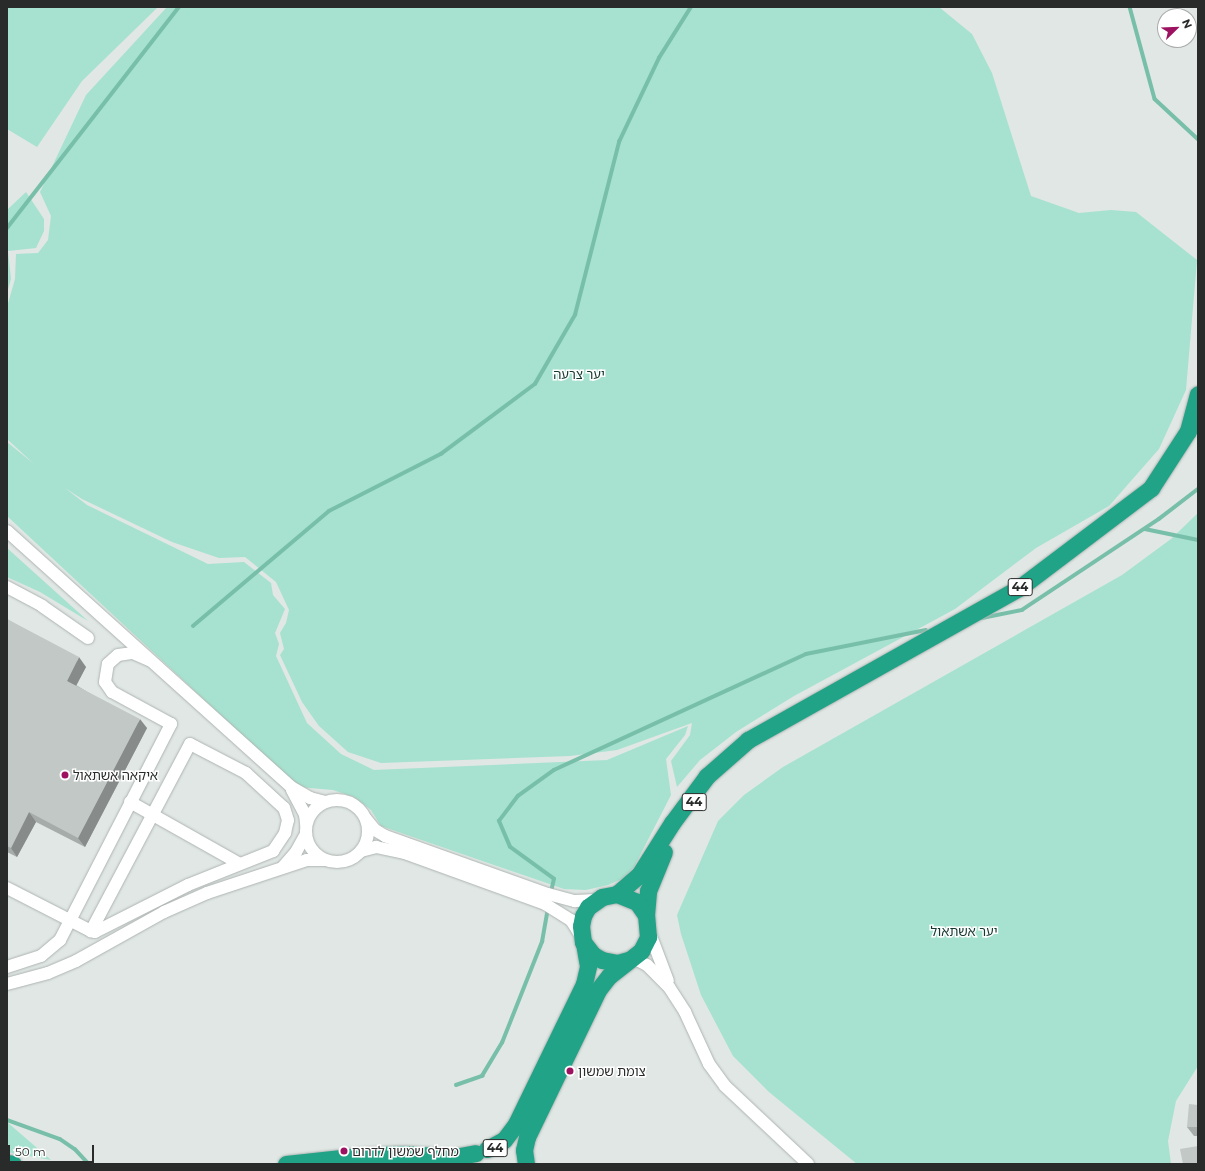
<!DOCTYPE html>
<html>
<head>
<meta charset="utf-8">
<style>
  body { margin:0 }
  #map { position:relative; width:1205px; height:1171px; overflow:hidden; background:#e0e7e4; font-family:Montserrat,"Noto Sans Hebrew",sans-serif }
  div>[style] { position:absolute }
  .green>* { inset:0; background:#a6e2cf }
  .stream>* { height:3.5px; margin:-1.75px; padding:0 1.75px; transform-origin:1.75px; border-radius:1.75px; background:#78bfaa }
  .roads { filter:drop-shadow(0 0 1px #adb4b1) drop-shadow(0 0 1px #adb4b1) }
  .minor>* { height:12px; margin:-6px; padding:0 6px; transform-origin:6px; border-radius:6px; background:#fff }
  .minor>.ring { margin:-6px; padding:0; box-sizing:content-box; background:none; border:12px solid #fff; border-radius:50% }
  .highway>* { height:17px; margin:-8.5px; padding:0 8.5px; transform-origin:8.5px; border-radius:8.5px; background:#21a387 }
  .wall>* { inset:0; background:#a6acaa }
  .shaded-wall>* { inset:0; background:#878c8b }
  .building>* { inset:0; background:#c1c8c6 }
  .dots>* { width:11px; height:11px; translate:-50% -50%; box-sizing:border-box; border:2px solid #fff; border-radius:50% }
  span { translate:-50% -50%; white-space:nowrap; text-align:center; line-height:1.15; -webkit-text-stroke:3px #fff; paint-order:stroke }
  .shield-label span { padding:1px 3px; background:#fff; border:1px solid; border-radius:3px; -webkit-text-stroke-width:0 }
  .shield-label { font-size:12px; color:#292b2a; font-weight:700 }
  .park-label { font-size:13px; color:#15372e }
  .poi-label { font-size:13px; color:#292b2a }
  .left { translate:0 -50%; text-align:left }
  .frame { position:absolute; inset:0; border:8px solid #292b2a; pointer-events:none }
  .north { position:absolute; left:1157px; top:8px; width:40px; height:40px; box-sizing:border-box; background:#fff; border:1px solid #a9aaaa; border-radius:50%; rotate:67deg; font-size:11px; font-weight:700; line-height:16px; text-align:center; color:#292b2a }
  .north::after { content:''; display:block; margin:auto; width:14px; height:18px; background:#9d1260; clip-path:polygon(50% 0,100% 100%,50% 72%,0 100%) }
  .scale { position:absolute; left:8px; top:1145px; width:86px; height:18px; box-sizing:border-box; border:2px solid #292b2a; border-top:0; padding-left:5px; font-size:12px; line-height:14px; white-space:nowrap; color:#292b2a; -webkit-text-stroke:3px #fff; paint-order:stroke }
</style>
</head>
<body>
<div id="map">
  <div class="green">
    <div style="clip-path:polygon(7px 7px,158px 7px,82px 81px,37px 147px,7px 129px)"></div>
    <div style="clip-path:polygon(167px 7px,939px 7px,972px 34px,992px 73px,1031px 196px,1079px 213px,1111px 210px,1136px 212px,1197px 260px,1186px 390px,1159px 449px,1109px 506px,1036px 548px,955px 609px,794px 696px,736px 732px,700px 760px,677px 787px,671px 761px,690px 735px,692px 723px,617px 750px,570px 756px,381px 763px,348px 752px,319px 726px,302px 702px,280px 655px,284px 649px,280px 633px,286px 623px,289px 610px,276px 582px,245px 557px,219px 558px,172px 542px,82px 499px,65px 488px,87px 505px,208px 564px,244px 562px,271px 583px,273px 595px,285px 609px,275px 633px,279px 644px,276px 656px,307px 723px,341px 754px,374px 770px,607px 760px,688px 726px,685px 735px,666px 759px,671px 795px,634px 867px,624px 878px,608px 885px,586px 890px,564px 889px,381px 826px,371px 810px,354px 797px,333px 790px,298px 787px,7px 516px,7px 442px,34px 464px,7px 439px,7px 307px,15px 279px,16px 254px,38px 253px,48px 240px,51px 216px,40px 192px,86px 95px)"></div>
    <div style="clip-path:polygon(26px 192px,44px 219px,44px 231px,36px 248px,8px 251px,11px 279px,7px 293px,7px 210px)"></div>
    <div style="clip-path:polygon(1198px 513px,1198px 1066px,1176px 1101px,1168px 1141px,1171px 1164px,857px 1164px,769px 1092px,733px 1056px,701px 995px,681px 934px,677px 915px,718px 821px,744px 795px,783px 767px,1122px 575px,1171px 539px)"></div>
    <div style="clip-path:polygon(7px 548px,88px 621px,40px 592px,7px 577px)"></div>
    <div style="clip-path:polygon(7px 1122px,51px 1160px,7px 1152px)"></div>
  </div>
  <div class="stream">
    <div style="left:1130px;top:7px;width:95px;rotate:74.8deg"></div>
    <div style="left:1155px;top:99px;width:59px;rotate:42.9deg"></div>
    <div style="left:7px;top:228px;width:280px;rotate:-52.1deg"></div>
    <div style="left:1145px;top:529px;width:54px;rotate:11.7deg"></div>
    <div style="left:982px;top:618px;width:41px;rotate:-11.3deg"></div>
    <div style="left:1022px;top:610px;width:164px;rotate:-33.6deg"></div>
    <div style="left:1159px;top:519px;width:49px;rotate:-37.6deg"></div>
    <div style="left:193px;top:626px;width:178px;rotate:-40.2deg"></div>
    <div style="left:329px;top:511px;width:126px;rotate:-27deg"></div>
    <div style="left:441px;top:454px;width:117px;rotate:-36.7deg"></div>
    <div style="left:535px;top:384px;width:80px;rotate:-59.9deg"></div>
    <div style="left:575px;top:315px;width:179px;rotate:-75.7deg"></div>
    <div style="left:619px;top:142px;width:93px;rotate:-64.5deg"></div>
    <div style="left:659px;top:58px;width:60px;rotate:-57.9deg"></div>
    <div style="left:551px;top:892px;width:13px;rotate:-77deg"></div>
    <div style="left:554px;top:879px;width:54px;rotate:-144deg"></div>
    <div style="left:510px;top:847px;width:28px;rotate:-113deg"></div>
    <div style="left:499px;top:821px;width:31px;rotate:-53deg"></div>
    <div style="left:518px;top:796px;width:44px;rotate:-35.8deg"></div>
    <div style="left:554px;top:770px;width:277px;rotate:-24.7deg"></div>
    <div style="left:806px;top:654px;width:122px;rotate:-11.3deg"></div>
    <div style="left:456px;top:1085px;width:28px;rotate:-19deg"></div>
    <div style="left:482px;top:1076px;width:39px;rotate:-59deg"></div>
    <div style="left:502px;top:1043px;width:109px;rotate:-68.4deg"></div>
    <div style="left:542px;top:942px;width:35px;rotate:-80deg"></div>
    <div style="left:7px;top:1120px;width:56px;rotate:19.7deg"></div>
    <div style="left:60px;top:1139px;width:18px;rotate:34deg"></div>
    <div style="left:75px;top:1149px;width:21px;rotate:47deg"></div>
  </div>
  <div class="roads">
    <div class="minor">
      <div style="left:7px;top:531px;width:382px;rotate:42deg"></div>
      <div style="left:291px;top:787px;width:22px;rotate:30deg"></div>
      <div style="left:310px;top:798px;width:16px;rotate:15deg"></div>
      <div style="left:7px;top:587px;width:40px;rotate:28deg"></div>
      <div style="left:42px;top:606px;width:56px;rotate:34.8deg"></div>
      <div style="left:292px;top:790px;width:27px;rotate:62deg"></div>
      <div style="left:305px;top:814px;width:10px;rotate:84deg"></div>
      <div class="ring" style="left:306px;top:800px;width:50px;height:50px"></div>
      <div style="left:130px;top:802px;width:126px;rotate:29.4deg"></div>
      <div style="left:366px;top:819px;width:14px;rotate:51deg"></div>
      <div style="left:375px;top:830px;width:12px;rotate:31deg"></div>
      <div style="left:385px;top:836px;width:173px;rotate:19.6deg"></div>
      <div style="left:548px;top:894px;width:28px;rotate:15deg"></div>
      <div style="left:575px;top:901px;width:21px;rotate:-3deg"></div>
      <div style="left:361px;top:851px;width:16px;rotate:-15deg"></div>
      <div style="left:376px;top:847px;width:30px;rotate:12deg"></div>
      <div style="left:405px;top:853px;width:149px;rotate:20deg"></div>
      <div style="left:545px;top:904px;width:31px;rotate:32deg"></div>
      <div style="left:571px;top:920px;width:19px;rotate:58deg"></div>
      <div style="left:283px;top:867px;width:20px;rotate:-49deg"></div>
      <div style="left:296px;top:852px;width:21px;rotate:-61deg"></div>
      <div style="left:7px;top:888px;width:94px;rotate:27.1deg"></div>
      <div style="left:91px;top:931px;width:4px;rotate:14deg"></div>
      <div style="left:95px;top:932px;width:104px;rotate:-26.8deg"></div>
      <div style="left:188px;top:885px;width:92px;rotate:-21.8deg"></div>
      <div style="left:273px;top:851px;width:22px;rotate:-56deg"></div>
      <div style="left:285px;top:833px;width:13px;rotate:-77deg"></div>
      <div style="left:288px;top:820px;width:13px;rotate:-108deg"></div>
      <div style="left:284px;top:808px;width:52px;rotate:-137.4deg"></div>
      <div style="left:246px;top:773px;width:63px;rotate:-152.6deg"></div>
      <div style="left:190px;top:744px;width:212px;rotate:117.9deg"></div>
      <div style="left:649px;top:931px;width:53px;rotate:69.2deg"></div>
      <div style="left:633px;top:958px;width:16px;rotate:27deg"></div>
      <div style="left:647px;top:965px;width:31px;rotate:45deg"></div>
      <div style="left:669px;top:987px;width:30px;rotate:57deg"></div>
      <div style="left:685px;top:1012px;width:57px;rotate:65.2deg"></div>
      <div style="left:709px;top:1064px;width:27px;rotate:54deg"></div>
      <div style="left:725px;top:1086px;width:114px;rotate:43.2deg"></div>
      <div style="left:7px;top:967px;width:36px;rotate:-18deg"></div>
      <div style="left:41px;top:956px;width:25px;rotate:-40deg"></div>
      <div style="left:60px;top:940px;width:243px;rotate:-62.8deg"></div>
      <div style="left:171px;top:724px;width:67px;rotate:-151.5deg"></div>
      <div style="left:112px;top:692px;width:12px;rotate:-125deg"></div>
      <div style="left:105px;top:682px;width:18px;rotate:-81deg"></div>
      <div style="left:108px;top:664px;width:13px;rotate:-42deg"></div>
      <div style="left:118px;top:655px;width:15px;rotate:-8deg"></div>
      <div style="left:133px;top:653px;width:20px;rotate:24deg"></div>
      <div style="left:7px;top:984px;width:42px;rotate:-15deg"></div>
      <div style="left:48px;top:973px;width:30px;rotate:-23deg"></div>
      <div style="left:76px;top:961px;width:101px;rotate:-29.1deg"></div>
      <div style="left:164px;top:912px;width:47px;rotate:-23.8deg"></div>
      <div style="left:207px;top:893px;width:105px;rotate:-18.3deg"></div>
      <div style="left:307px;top:860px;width:18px"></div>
    </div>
    <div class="highway">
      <div style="left:617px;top:894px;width:29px;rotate:-41deg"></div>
      <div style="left:639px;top:875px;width:62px;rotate:-57.6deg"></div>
      <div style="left:672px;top:823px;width:59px;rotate:-53.3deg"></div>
      <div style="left:707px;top:776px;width:55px;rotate:-41.3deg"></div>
      <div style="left:748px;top:740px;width:311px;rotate:-29.3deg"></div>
      <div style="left:1019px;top:588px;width:166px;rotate:-37.1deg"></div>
      <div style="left:1151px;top:488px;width:68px;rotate:-57deg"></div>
      <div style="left:1188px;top:431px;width:38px;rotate:-75deg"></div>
      <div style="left:646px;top:915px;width:24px;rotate:-85deg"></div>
      <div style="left:648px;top:891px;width:42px;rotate:-67.7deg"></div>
      <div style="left:487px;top:1149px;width:19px;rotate:-28deg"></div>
      <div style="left:504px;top:1140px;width:20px;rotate:-53deg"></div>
      <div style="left:516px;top:1124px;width:156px;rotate:-64.1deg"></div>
      <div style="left:584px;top:984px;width:18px;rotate:-77deg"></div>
      <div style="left:588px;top:966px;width:22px;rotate:-100deg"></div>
      <div style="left:7px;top:1163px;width:6px;rotate:9deg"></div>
      <div style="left:286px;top:1164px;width:72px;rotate:-6.3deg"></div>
      <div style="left:358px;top:1156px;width:45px;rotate:-2.5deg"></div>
      <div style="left:403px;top:1154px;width:51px;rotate:3.4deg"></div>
      <div style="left:454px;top:1157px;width:22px;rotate:-10deg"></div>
      <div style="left:526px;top:1164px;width:14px;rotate:-98deg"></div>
      <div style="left:524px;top:1150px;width:13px;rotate:-77deg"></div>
      <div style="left:527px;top:1137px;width:163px;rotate:-64.2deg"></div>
      <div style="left:598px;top:990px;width:18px;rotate:-52deg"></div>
      <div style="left:609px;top:976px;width:41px;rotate:-38deg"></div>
      <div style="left:641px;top:951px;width:16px;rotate:-63deg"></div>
      <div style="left:648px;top:937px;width:22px;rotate:-95deg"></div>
      <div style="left:646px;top:915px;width:16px;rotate:-125deg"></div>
      <div style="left:637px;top:902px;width:22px;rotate:-158deg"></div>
      <div style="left:617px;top:894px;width:15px;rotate:169deg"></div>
      <div style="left:602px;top:897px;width:17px;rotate:144deg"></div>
      <div style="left:588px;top:907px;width:10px;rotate:119deg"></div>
      <div style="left:583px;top:916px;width:10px;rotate:101deg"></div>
      <div style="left:581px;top:926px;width:16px;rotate:83deg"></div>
      <div style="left:583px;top:942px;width:16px;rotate:52deg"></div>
      <div style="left:593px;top:955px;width:10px;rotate:29deg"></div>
      <div style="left:602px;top:960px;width:16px;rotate:11deg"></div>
      <div style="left:618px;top:963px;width:10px;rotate:-17deg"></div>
    </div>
  </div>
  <div class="wall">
    <div style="clip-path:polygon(7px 619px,86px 667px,76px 685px,147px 728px,85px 847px,36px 822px,17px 857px,7px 852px)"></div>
    <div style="clip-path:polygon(1198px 1105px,1198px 1136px,1194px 1136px,1187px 1127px)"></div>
  </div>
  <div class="shaded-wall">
    <div style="clip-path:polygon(79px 657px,86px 667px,74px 690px,67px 681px)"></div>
    <div style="clip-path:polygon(140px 719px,147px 728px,85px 847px,78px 838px)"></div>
    <div style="clip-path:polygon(29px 812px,36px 822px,17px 857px,11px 848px)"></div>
  </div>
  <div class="building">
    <div style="clip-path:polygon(7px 619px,79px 657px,67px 681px,140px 719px,78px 838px,29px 812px,11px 848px,7px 846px)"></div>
    <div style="clip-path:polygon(1189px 1104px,1198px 1105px,1198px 1127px,1187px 1127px)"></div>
    <div style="clip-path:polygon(1198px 1146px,1198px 1164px,1183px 1164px,1180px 1149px)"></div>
  </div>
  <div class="dots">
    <div style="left:65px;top:775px;background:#9d1260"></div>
    <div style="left:570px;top:1071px;background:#9d1260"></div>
    <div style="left:344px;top:1151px;background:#9d1260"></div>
  </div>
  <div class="shield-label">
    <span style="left:1020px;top:587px">44</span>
    <span style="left:694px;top:802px">44</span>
    <span style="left:495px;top:1148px">44</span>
  </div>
  <div class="park-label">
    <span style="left:579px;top:374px">יער צרעה</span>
    <span style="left:964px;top:931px">יער אשתאול</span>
  </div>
  <div class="poi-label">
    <span class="left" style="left:73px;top:775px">איקאה אשתאול</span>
    <span class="left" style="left:578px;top:1071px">צומת שמשון</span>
    <span class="left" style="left:352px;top:1151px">מחלף שמשון לדרום</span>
  </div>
  <div class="frame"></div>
  <div class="north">N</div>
  <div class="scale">50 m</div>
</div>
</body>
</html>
